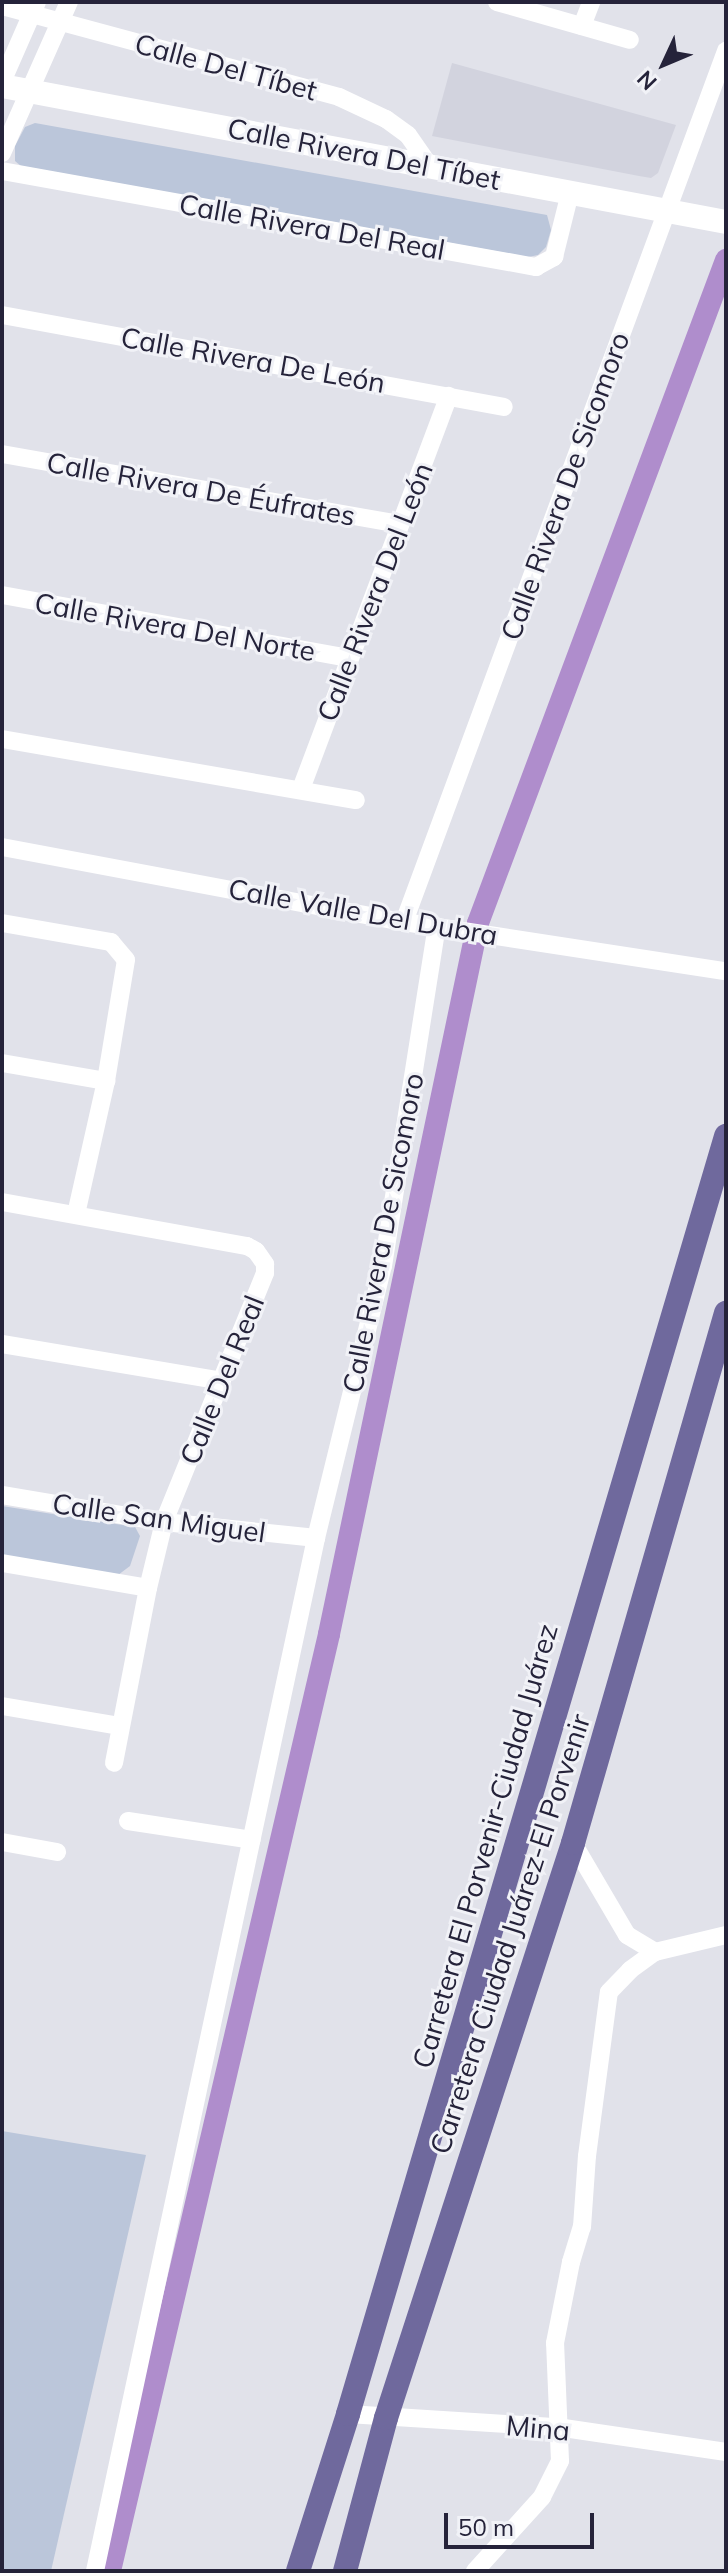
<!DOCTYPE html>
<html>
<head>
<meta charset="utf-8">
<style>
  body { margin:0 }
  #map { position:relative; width:728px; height:2573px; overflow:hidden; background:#e1e2ea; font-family:Mulish,sans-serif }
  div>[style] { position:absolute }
  .built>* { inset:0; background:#d2d3de }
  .green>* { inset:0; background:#bbc6da }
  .canal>* { height:22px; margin:-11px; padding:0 11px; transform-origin:11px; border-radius:11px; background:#af8dcc }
  .street>* { height:18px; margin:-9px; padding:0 9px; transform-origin:9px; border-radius:9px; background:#fff }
  .secondary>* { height:24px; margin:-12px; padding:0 12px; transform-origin:12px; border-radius:12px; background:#fff }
  .primary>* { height:24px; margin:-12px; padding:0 12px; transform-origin:12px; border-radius:12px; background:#6f699d }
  span { translate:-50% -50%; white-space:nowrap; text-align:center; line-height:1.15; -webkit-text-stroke:6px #f1f2f7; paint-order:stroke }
  .street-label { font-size:28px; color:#25233a }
  .frame { position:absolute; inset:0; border:4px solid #25233a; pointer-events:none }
  .north { position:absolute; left:624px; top:24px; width:80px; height:80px; -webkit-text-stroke:6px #f1f2f7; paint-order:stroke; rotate:226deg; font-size:22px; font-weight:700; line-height:32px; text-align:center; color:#25233a }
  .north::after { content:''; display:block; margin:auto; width:28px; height:36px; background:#25233a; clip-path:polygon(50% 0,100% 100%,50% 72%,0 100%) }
  .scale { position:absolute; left:444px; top:2513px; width:150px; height:36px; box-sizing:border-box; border:4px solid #25233a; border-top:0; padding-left:10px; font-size:24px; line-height:28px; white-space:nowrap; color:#25233a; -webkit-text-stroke:6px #f1f2f7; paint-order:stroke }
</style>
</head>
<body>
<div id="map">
  <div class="built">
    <div style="clip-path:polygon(452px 63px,676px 125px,658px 173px,651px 178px,639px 176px,432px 136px)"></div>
  </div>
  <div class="green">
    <div style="clip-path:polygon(35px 123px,547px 215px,551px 230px,546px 247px,538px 255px,528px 257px,21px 166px,15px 161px,15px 146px,25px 127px)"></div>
    <div style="clip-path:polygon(2px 1506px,135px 1527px,140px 1536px,130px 1566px,118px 1575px,2px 1555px)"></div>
    <div style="clip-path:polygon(2px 2131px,146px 2155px,51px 2571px,2px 2571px)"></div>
  </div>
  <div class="canal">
    <div style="left:110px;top:2571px;width:962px;rotate:-76.84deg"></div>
    <div style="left:329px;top:1634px;width:726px;rotate:-78.16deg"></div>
    <div style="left:478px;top:923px;width:708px;rotate:-69.49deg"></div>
  </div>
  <div class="street">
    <div style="left:497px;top:2px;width:138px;rotate:15.9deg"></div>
    <div style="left:2px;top:6px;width:349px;rotate:15.1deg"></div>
    <div style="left:339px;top:97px;width:52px;rotate:25.1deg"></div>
    <div style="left:386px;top:119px;width:27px;rotate:36deg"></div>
    <div style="left:408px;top:135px;width:37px;rotate:55deg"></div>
    <div style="left:582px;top:26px;width:26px;rotate:-69deg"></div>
    <div style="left:2px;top:82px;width:87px;rotate:-66.4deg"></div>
    <div style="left:2px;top:153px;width:165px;rotate:-66.1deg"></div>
    <div style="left:2px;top:171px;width:543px;rotate:10.19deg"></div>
    <div style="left:536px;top:267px;width:21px;rotate:-29deg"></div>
    <div style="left:554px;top:257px;width:66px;rotate:-76deg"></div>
    <div style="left:2px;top:315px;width:510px;rotate:10.39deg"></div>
    <div style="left:2px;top:454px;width:403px;rotate:10deg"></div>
    <div style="left:2px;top:595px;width:353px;rotate:10.3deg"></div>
    <div style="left:2px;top:739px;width:359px;rotate:9.8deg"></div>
    <div style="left:301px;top:789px;width:420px;rotate:-69.4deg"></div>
    <div style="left:2px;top:847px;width:409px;rotate:10.6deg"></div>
    <div style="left:404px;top:922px;width:326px;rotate:8.7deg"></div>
    <div style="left:404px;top:922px;width:929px;rotate:-69.71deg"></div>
    <div style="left:2px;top:923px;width:111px;rotate:9.9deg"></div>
    <div style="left:111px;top:942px;width:23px;rotate:50deg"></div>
    <div style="left:126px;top:960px;width:123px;rotate:99.4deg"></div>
    <div style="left:106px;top:1081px;width:136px;rotate:102.7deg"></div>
    <div style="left:2px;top:1063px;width:106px;rotate:9.8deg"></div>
    <div style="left:2px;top:1202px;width:249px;rotate:10.2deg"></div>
    <div style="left:247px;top:1246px;width:10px;rotate:29deg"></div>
    <div style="left:256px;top:1251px;width:16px;rotate:55deg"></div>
    <div style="left:265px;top:1264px;width:9px;rotate:90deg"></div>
    <div style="left:265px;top:1273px;width:269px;rotate:112.1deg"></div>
    <div style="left:164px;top:1522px;width:68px;rotate:103.6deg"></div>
    <div style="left:148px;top:1588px;width:178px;rotate:101deg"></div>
    <div style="left:2px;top:1344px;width:223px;rotate:9.5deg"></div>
    <div style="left:2px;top:1495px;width:164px;rotate:9.5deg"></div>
    <div style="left:164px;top:1522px;width:153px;rotate:6deg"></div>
    <div style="left:2px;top:1563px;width:148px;rotate:9.7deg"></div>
    <div style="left:2px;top:1706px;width:120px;rotate:9.6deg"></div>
    <div style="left:128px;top:1821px;width:125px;rotate:8.7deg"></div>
    <div style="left:2px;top:1842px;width:56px;rotate:10.3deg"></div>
    <div style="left:573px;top:1843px;width:107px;rotate:59.6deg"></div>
    <div style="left:627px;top:1935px;width:33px;rotate:31deg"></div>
    <div style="left:348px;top:2414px;width:209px;rotate:3.6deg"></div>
    <div style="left:557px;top:2427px;width:171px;rotate:8.4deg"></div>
    <div style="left:95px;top:2571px;width:1056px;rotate:-77.92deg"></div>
    <div style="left:316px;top:1538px;width:280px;rotate:-76.2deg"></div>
    <div style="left:383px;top:1266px;width:344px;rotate:-81deg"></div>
    <div style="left:475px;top:2571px;width:100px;rotate:-47.8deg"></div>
    <div style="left:542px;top:2497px;width:40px;rotate:-63.4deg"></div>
    <div style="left:560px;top:2461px;width:118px;rotate:-92.4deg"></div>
    <div style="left:555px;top:2343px;width:83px;rotate:-78.8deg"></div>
    <div style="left:571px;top:2262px;width:37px;rotate:-73deg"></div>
    <div style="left:582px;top:2227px;width:71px;rotate:-86deg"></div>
    <div style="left:587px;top:2156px;width:165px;rotate:-82.4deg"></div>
    <div style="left:609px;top:1992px;width:30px;rotate:-46deg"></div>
    <div style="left:630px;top:1970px;width:31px;rotate:-36deg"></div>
    <div style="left:655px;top:1952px;width:73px;rotate:-13.5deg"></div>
  </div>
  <div class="secondary">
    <div style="left:2px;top:86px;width:737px;rotate:10.64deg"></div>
  </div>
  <div class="primary">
    <div style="left:298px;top:2571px;width:165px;rotate:-72.3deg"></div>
    <div style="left:348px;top:2414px;width:1333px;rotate:-73.52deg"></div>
    <div style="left:345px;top:2571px;width:158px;rotate:-75deg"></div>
    <div style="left:386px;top:2418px;width:605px;rotate:-71.98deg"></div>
    <div style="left:573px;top:1843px;width:552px;rotate:-73.9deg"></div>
  </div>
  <div class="street-label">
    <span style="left:226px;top:67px;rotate:15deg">Calle Del Tíbet</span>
    <span style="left:364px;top:154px;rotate:11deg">Calle Rivera Del Tíbet</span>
    <span style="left:312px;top:227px;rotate:10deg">Calle Rivera Del Real</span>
    <span style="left:253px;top:360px;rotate:10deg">Calle Rivera De León</span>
    <span style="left:565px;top:486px;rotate:-70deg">Calle Rivera De Sicomoro</span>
    <span style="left:201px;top:489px;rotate:10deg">Calle Rivera De Éufrates</span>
    <span style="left:375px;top:592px;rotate:-69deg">Calle Rivera Del León</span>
    <span style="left:175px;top:627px;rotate:10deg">Calle Rivera Del Norte</span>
    <span style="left:363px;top:912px;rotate:10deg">Calle Valle Del Dubra</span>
    <span style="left:383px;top:1233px;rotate:-79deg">Calle Rivera De Sicomoro</span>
    <span style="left:222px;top:1380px;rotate:-68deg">Calle Del Real</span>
    <span style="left:159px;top:1518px;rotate:8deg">Calle San Miguel</span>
    <span style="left:485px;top:1846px;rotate:-74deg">Carretera El Porvenir-Ciudad Juárez</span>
    <span style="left:510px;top:1934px;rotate:-72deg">Carretera Ciudad Juárez-El Porvenir</span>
    <span style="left:538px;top:2428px;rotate:5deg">Mina</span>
  </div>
  <div class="frame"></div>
  <div class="north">N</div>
  <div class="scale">50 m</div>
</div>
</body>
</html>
